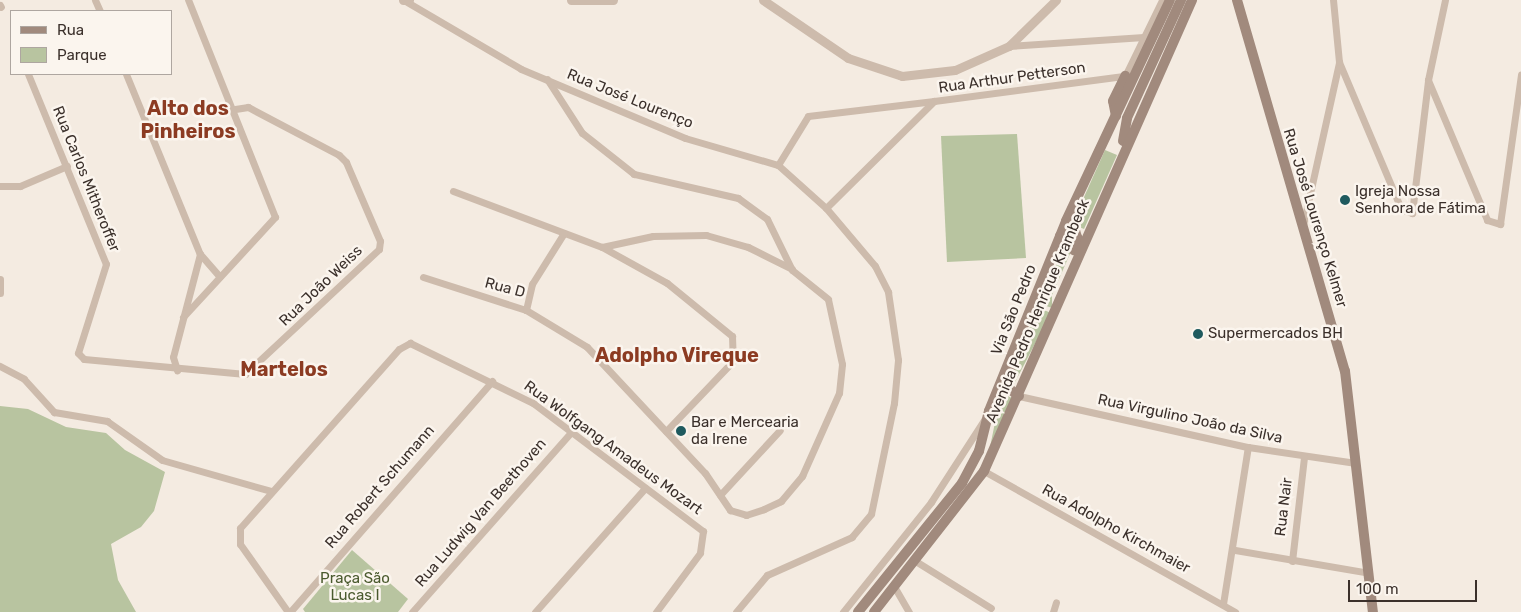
<!DOCTYPE html>
<html>
<head>
<meta charset="utf-8">
<style>
  body { margin:0 }
  #map { position:relative; width:1521px; height:612px; overflow:hidden; background:#f4ebe1; font-family:Rubik,sans-serif }
  div>[style] { position:absolute }
  .green>* { inset:0; background:#b8c4a0 }
  .minor>* { height:7px; margin:-3.5px; padding:0 3.5px; transform-origin:3.5px; border-radius:3.5px; background:#cdbbac }
  .tertiary>* { height:9px; margin:-4.5px; padding:0 4.5px; transform-origin:4.5px; border-radius:4.5px; background:#cdbbac }
  .secondary>* { height:10px; margin:-5px; padding:0 5px; transform-origin:5px; border-radius:5px; background:#a18a7d }
  .dots>* { width:14px; height:14px; translate:-50% -50%; box-sizing:border-box; border:2px solid #fbf5ee; border-radius:50% }
  span { translate:-50% -50%; white-space:nowrap; text-align:center; line-height:1.15; -webkit-text-stroke:5px #fbf5ee; paint-order:stroke }
  .street-label { font-size:15px; color:#3b302b }
  .poi-label { font-size:15px; color:#3b302b }
  .left { translate:0 -50%; text-align:left }
  .park-label { font-size:15px; color:#4a5a2e }
  .district-label { font-size:20px; color:#8c3b22; font-weight:700 }
  .legend { position:absolute; left:10px; top:10px; width:162px; height:65px; box-sizing:border-box; background:#fbf5ee; border:1px solid #aea6a0; margin:0; padding:6px 9px; list-style:none; font-size:15px; color:#3b302b }
  .legend li { display:flex; align-items:center; gap:10px; height:25px }
  .legend b { width:25px; border:1px solid #aea6a0 }
  .scale { position:absolute; left:1348px; top:580px; width:129px; height:22px; box-sizing:border-box; border:2px solid #3b302b; border-top:0; padding-left:6px; font-size:15px; line-height:18px; white-space:nowrap; color:#3b302b; -webkit-text-stroke:4px #fbf5ee; paint-order:stroke }
</style>
</head>
<body>
<div id="map">
  <div class="green">
    <div style="clip-path:polygon(1017px 134px,1026px 258px,947px 262px,941px 136px)"></div>
    <div style="clip-path:polygon(1105px 150px,1117px 155px,1084px 229px,1072px 224px)"></div>
    <div style="clip-path:polygon(1070px 236px,1076px 240px,1052px 295px,1052px 308px,1038px 303px)"></div>
    <div style="clip-path:polygon(1037px 307px,1051px 313px,1013px 386px,1010px 380px)"></div>
    <div style="clip-path:polygon(1001px 393px,1014px 399px,989px 452px)"></div>
    <div style="clip-path:polygon(0 406px,28px 409px,66px 427px,106px 433px,125px 450px,165px 472px,154px 511px,141px 527px,111px 544px,118px 580px,136px 612px,0 612px)"></div>
    <div style="clip-path:polygon(352px 550px,408px 599px,398px 612px,305px 612px,303px 609px)"></div>
  </div>
  <div class="minor">
    <div style="left:95px;top:0;width:12px;rotate:66deg"></div>
    <div style="left:407px;top:2px;width:132px;rotate:30.4deg"></div>
    <div style="left:521px;top:69px;width:178px;rotate:22.8deg"></div>
    <div style="left:685px;top:138px;width:97px;rotate:16.2deg"></div>
    <div style="left:778px;top:165px;width:64px;rotate:41.9deg"></div>
    <div style="left:826px;top:208px;width:76px;rotate:49.8deg"></div>
    <div style="left:875px;top:266px;width:29px;rotate:63deg"></div>
    <div style="left:888px;top:292px;width:69px;rotate:81.6deg"></div>
    <div style="left:898px;top:360px;width:43px;rotate:95.3deg"></div>
    <div style="left:894px;top:403px;width:113px;rotate:101.7deg"></div>
    <div style="left:871px;top:514px;width:30px;rotate:130deg"></div>
    <div style="left:852px;top:537px;width:93px;rotate:155.9deg"></div>
    <div style="left:767px;top:575px;width:48px;rotate:130deg"></div>
    <div style="left:0;top:5px;width:2px;rotate:63deg"></div>
    <div style="left:1009px;top:46px;width:135px;rotate:-3.8deg"></div>
    <div style="left:1339px;top:62px;width:160px;rotate:67.1deg"></div>
    <div style="left:1401px;top:209px;width:12px;rotate:20deg"></div>
    <div style="left:1412px;top:213px;width:134px;rotate:-83.1deg"></div>
    <div style="left:1428px;top:80px;width:82px;rotate:-78deg"></div>
    <div style="left:28px;top:74px;width:205px;rotate:67.7deg"></div>
    <div style="left:106px;top:264px;width:93px;rotate:107.5deg"></div>
    <div style="left:78px;top:353px;width:8px;rotate:45deg"></div>
    <div style="left:84px;top:359px;width:162px;rotate:5.3deg"></div>
    <div style="left:245px;top:374px;width:183px;rotate:-43deg"></div>
    <div style="left:379px;top:249px;width:8px;rotate:-83deg"></div>
    <div style="left:380px;top:241px;width:86px;rotate:-113.3deg"></div>
    <div style="left:346px;top:162px;width:10px;rotate:-135deg"></div>
    <div style="left:339px;top:155px;width:103px;rotate:-152.2deg"></div>
    <div style="left:248px;top:107px;width:13px;rotate:171deg"></div>
    <div style="left:126px;top:74px;width:195px;rotate:67.7deg"></div>
    <div style="left:200px;top:254px;width:106px;rotate:104.7deg"></div>
    <div style="left:173px;top:357px;width:14px;rotate:73deg"></div>
    <div style="left:1428px;top:80px;width:152px;rotate:67.1deg"></div>
    <div style="left:1487px;top:220px;width:14px;rotate:17deg"></div>
    <div style="left:1500px;top:224px;width:151px;rotate:-82deg"></div>
    <div style="left:778px;top:165px;width:57px;rotate:-58.5deg"></div>
    <div style="left:808px;top:116px;width:127px;rotate:-6.8deg"></div>
    <div style="left:0;top:186px;width:20px"></div>
    <div style="left:20px;top:186px;width:51px;rotate:-23.1deg"></div>
    <div style="left:453px;top:191px;width:159px;rotate:20.6deg"></div>
    <div style="left:602px;top:247px;width:52px;rotate:-12.2deg"></div>
    <div style="left:653px;top:236px;width:53px;rotate:-1.1deg"></div>
    <div style="left:706px;top:235px;width:44px;rotate:15.9deg"></div>
    <div style="left:748px;top:247px;width:49px;rotate:26.6deg"></div>
    <div style="left:826px;top:208px;width:152px;rotate:-44.7deg"></div>
    <div style="left:934px;top:101px;width:193px;rotate:-7.5deg"></div>
    <div style="left:1125px;top:76px;width:85px;rotate:-64deg"></div>
    <div style="left:1303px;top:225px;width:167px;rotate:-77.5deg"></div>
    <div style="left:1339px;top:62px;width:62px;rotate:-95.5deg"></div>
    <div style="left:602px;top:247px;width:74px;rotate:29deg"></div>
    <div style="left:667px;top:283px;width:84px;rotate:39.2deg"></div>
    <div style="left:732px;top:336px;width:25px;rotate:88deg"></div>
    <div style="left:733px;top:361px;width:97px;rotate:133.7deg"></div>
    <div style="left:200px;top:254px;width:30px;rotate:49deg"></div>
    <div style="left:423px;top:277px;width:108px;rotate:17.8deg"></div>
    <div style="left:526px;top:310px;width:71px;rotate:31.2deg"></div>
    <div style="left:587px;top:347px;width:173px;rotate:46.9deg"></div>
    <div style="left:705px;top:473px;width:45px;rotate:56deg"></div>
    <div style="left:730px;top:510px;width:17px;rotate:17deg"></div>
    <div style="left:746px;top:515px;width:19px;rotate:-18deg"></div>
    <div style="left:764px;top:509px;width:19px;rotate:-25deg"></div>
    <div style="left:781px;top:501px;width:33px;rotate:-50deg"></div>
    <div style="left:802px;top:476px;width:91px;rotate:-66deg"></div>
    <div style="left:839px;top:393px;width:29px;rotate:-84deg"></div>
    <div style="left:842px;top:364px;width:66px;rotate:-102.2deg"></div>
    <div style="left:828px;top:299px;width:46px;rotate:-141.1deg"></div>
    <div style="left:792px;top:270px;width:57px;rotate:-116.1deg"></div>
    <div style="left:767px;top:219px;width:36px;rotate:-144deg"></div>
    <div style="left:738px;top:198px;width:107px;rotate:-167deg"></div>
    <div style="left:634px;top:174px;width:66px;rotate:-141.7deg"></div>
    <div style="left:582px;top:133px;width:64px;rotate:-122.9deg"></div>
    <div style="left:0;top:279px;width:14px;rotate:90deg"></div>
    <div style="left:526px;top:310px;width:27px;rotate:-77deg"></div>
    <div style="left:532px;top:284px;width:60px;rotate:-57.9deg"></div>
    <div style="left:183px;top:317px;width:136px;rotate:-47.4deg"></div>
    <div style="left:275px;top:217px;width:234px;rotate:-111.8deg"></div>
    <div style="left:0;top:366px;width:27px;rotate:28deg"></div>
    <div style="left:24px;top:379px;width:45px;rotate:47.7deg"></div>
    <div style="left:54px;top:412px;width:54px;rotate:9.6deg"></div>
    <div style="left:107px;top:421px;width:67px;rotate:35.3deg"></div>
    <div style="left:162px;top:460px;width:113px;rotate:15.9deg"></div>
    <div style="left:1019px;top:396px;width:235px;rotate:12.6deg"></div>
    <div style="left:1248px;top:447px;width:109px;rotate:8.4deg"></div>
    <div style="left:984px;top:471px;width:288px;rotate:29.3deg"></div>
    <div style="left:720px;top:495px;width:88px;rotate:-47.3deg"></div>
    <div style="left:1235px;top:550px;width:136px;rotate:9.7deg"></div>
    <div style="left:1292px;top:561px;width:105px;rotate:-83.4deg"></div>
    <div style="left:917px;top:562px;width:87px;rotate:31.9deg"></div>
    <div style="left:895px;top:588px;width:28px;rotate:60deg"></div>
    <div style="left:1223px;top:604px;width:159px;rotate:-81deg"></div>
    <div style="left:288px;top:612px;width:83px;rotate:-125.2deg"></div>
    <div style="left:240px;top:544px;width:16px;rotate:-90deg"></div>
    <div style="left:240px;top:528px;width:239px;rotate:-48.4deg"></div>
    <div style="left:399px;top:349px;width:13px;rotate:-29deg"></div>
    <div style="left:410px;top:343px;width:137px;rotate:26deg"></div>
    <div style="left:533px;top:403px;width:213px;rotate:37deg"></div>
    <div style="left:703px;top:531px;width:22px;rotate:98deg"></div>
    <div style="left:700px;top:553px;width:74px;rotate:126.7deg"></div>
    <div style="left:290px;top:612px;width:307px;rotate:-48.8deg"></div>
    <div style="left:412px;top:612px;width:240px;rotate:-48.5deg"></div>
    <div style="left:535px;top:612px;width:166px;rotate:-48.4deg"></div>
    <div style="left:843px;top:612px;width:141px;rotate:-51.3deg"></div>
    <div style="left:931px;top:502px;width:98px;rotate:-57.1deg"></div>
    <div style="left:1053px;top:612px;width:10px;rotate:-73deg"></div>
  </div>
  <div class="tertiary">
    <div style="left:403px;top:0;width:6px"></div>
    <div style="left:571px;top:0;width:42px"></div>
    <div style="left:763px;top:0;width:103px;rotate:34.3deg"></div>
    <div style="left:848px;top:58px;width:57px;rotate:18.4deg"></div>
    <div style="left:902px;top:76px;width:53px;rotate:-6.5deg"></div>
    <div style="left:955px;top:70px;width:59px;rotate:-24deg"></div>
    <div style="left:1009px;top:46px;width:66px;rotate:-44.4deg"></div>
  </div>
  <div class="secondary">
    <div style="left:1237px;top:0;width:386px;rotate:73.8deg"></div>
    <div style="left:1345px;top:371px;width:243px;rotate:83.4deg"></div>
    <div style="left:1116px;top:116px;width:15px;rotate:-101deg"></div>
    <div style="left:1113px;top:101px;width:28px;rotate:-64deg"></div>
    <div style="left:1123px;top:141px;width:23px;rotate:-80deg"></div>
    <div style="left:1127px;top:118px;width:130px;rotate:-65.4deg"></div>
    <div style="left:1060px;top:236px;width:16px;rotate:-15deg"></div>
    <div style="left:1075px;top:232px;width:8px;rotate:67deg"></div>
    <div style="left:1078px;top:239px;width:12px;rotate:110deg"></div>
    <div style="left:1011px;top:372px;width:16px;rotate:105deg"></div>
    <div style="left:1007px;top:387px;width:15px;rotate:37deg"></div>
    <div style="left:858px;top:612px;width:166px;rotate:-51.1deg"></div>
    <div style="left:962px;top:483px;width:36px;rotate:-62deg"></div>
    <div style="left:979px;top:451px;width:41px;rotate:-76deg"></div>
    <div style="left:989px;top:411px;width:205px;rotate:-67.9deg"></div>
    <div style="left:1066px;top:221px;width:244px;rotate:-64.8deg"></div>
    <div style="left:874px;top:612px;width:179px;rotate:-52deg"></div>
    <div style="left:984px;top:471px;width:515px;rotate:-66.17deg"></div>
  </div>
  <div class="dots">
    <div style="left:1345px;top:200px;background:#1f5a5e"></div>
    <div style="left:1198px;top:334px;background:#1f5a5e"></div>
    <div style="left:681px;top:431px;background:#1f5a5e"></div>
  </div>
  <div class="street-label">
    <span style="left:1012px;top:78px;rotate:-8deg">Rua Arthur Petterson</span>
    <span style="left:630px;top:99px;rotate:22deg">Rua José Lourenço</span>
    <span style="left:86px;top:179px;rotate:68deg">Rua Carlos Mitheroffer</span>
    <span style="left:1315px;top:218px;rotate:73deg">Rua José Lourenço Kelmer</span>
    <span style="left:321px;top:286px;rotate:-44deg">Rua João Weiss</span>
    <span style="left:505px;top:288px;rotate:15deg">Rua D</span>
    <span style="left:1014px;top:310px;rotate:-68deg">Via São Pedro</span>
    <span style="left:1038px;top:311px;rotate:-67deg">Avenida Pedro Henrique Krambeck</span>
    <span style="left:1190px;top:419px;rotate:12deg">Rua Virgulino João da Silva</span>
    <span style="left:613px;top:448px;rotate:36deg">Rua Wolfgang Amadeus Mozart</span>
    <span style="left:380px;top:487px;rotate:-49deg">Rua Robert Schumann</span>
    <span style="left:1284px;top:507px;rotate:-83deg">Rua Nair</span>
    <span style="left:481px;top:513px;rotate:-49deg">Rua Ludwig Van Beethoven</span>
    <span style="left:1116px;top:529px;rotate:29deg">Rua Adolpho Kirchmaier</span>
  </div>
  <div class="poi-label">
    <span class="left" style="left:1355px;top:200px">Igreja Nossa<br>Senhora de Fátima</span>
    <span class="left" style="left:1208px;top:334px">Supermercados BH</span>
    <span class="left" style="left:691px;top:431px">Bar e Mercearia<br>da Irene</span>
  </div>
  <div class="park-label">
    <span style="left:355px;top:587px">Praça São<br>Lucas I</span>
  </div>
  <div class="district-label">
    <span style="left:188px;top:120px">Alto dos<br>Pinheiros</span>
    <span style="left:677px;top:355px">Adolpho Vireque</span>
    <span style="left:284px;top:369px">Martelos</span>
  </div>
  <ul class="legend">
  <li><b style="height:6px;background:#a18a7d"></b>Rua</li>
  <li><b style="height:14px;background:#b8c4a0"></b>Parque</li>
  </ul>
  <div class="scale">100 m</div>
</div>
</body>
</html>
